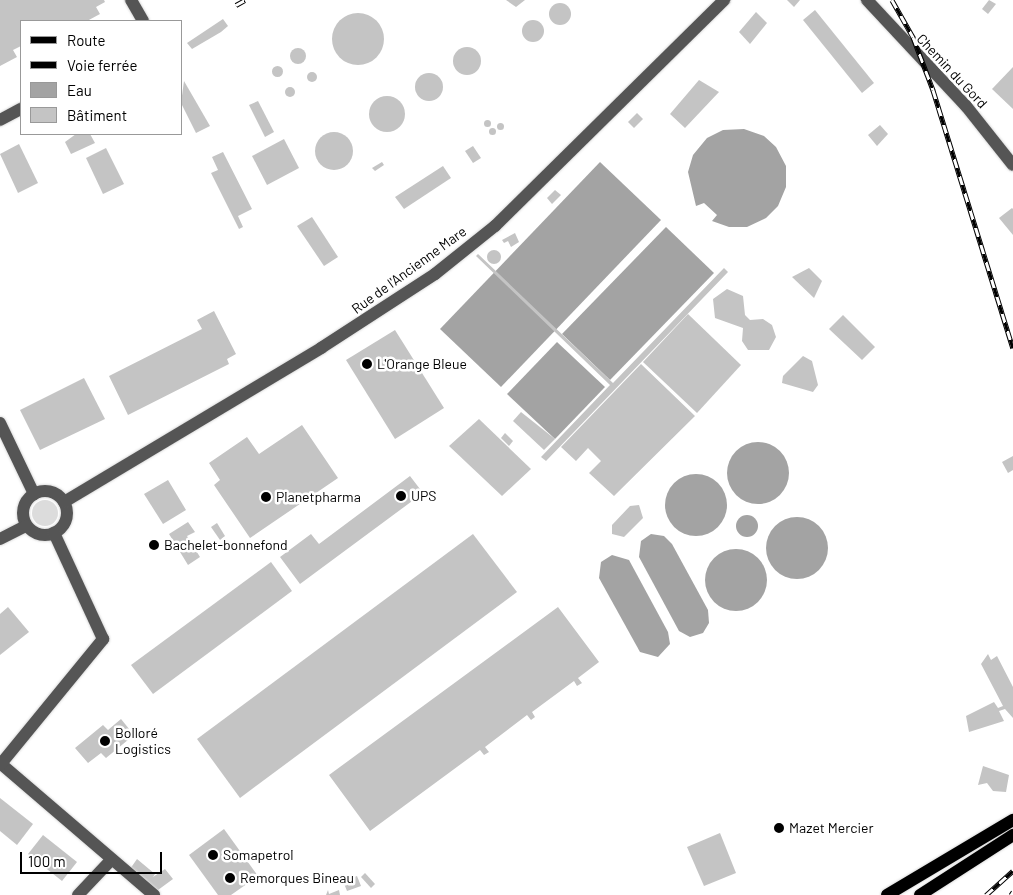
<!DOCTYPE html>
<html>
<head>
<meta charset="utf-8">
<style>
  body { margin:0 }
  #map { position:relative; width:1013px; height:895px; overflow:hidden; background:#fff; font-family:Barlow,sans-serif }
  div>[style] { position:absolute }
  .green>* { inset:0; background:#dcdcdc }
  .round { border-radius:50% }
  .water>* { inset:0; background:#a3a3a3 }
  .building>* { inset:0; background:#c4c4c4 }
  .roads { filter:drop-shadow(0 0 1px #dbdbdb) drop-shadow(0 0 1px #dbdbdb) }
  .minor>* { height:12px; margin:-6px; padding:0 6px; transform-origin:6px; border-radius:6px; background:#555 }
  .minor>.ring { margin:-6px; padding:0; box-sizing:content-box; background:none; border:12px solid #555; border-radius:50% }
  .major>* { height:12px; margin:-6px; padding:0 6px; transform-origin:6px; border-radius:6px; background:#000 }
  .rail>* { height:5px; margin-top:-2.5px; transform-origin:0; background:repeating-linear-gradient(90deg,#fff 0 9px,#000 0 18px); box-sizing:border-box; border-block:1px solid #000 }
  .dots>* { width:14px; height:14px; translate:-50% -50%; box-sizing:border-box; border:2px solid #fff; border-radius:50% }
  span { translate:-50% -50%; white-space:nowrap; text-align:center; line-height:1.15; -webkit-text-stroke:5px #fff; paint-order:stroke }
  .street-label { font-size:14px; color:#000 }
  .poi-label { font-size:14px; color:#000 }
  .left { translate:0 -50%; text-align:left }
  .legend { position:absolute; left:20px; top:20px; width:162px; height:115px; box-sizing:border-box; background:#fff; border:1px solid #999; margin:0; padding:6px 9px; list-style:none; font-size:15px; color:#000 }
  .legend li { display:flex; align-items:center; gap:10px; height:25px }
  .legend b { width:25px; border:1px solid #999 }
  .scale { position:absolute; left:20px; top:852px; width:142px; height:22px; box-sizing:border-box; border:2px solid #000; border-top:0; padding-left:6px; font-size:15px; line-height:18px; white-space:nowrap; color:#000; -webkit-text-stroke:4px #fff; paint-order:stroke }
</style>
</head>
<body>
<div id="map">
  <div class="green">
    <div class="round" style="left:32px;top:500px;width:26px;height:26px"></div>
  </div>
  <div class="water">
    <div style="clip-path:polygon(744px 129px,764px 136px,776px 147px,786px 166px,786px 187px,778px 206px,766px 218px,747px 227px,729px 227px,712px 221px,717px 215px,704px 203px,696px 206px,688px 172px,693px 155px,707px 138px,723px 130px)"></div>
    <div style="clip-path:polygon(600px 162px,661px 220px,501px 387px,440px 329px)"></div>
    <div style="clip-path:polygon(666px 227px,714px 273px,610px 380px,562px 334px)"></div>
    <div style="clip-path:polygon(557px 342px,605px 387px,555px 439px,507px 394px)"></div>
    <div class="round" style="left:727px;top:442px;width:62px;height:62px"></div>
    <div class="round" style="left:665px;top:474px;width:62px;height:62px"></div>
    <div class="round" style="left:736px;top:515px;width:22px;height:22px"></div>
    <div class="round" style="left:766px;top:517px;width:62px;height:62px"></div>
    <div style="clip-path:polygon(651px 534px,664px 536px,672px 544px,708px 610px,709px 623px,703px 633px,690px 637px,679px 631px,639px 557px,641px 541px)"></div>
    <div class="round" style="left:705px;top:549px;width:62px;height:62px"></div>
    <div style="clip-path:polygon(612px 555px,629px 560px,668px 632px,670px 644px,658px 657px,640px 652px,599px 578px,601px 562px)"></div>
  </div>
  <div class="building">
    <div style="clip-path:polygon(0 0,104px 0,105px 2px,96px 7px,100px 14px,87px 21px,21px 21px,21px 46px,13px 50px,17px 57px,0 66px)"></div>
    <div style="clip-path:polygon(506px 0,525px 0,516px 7px)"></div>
    <div style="clip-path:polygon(787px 0,800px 0,794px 7px)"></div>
    <div style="clip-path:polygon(989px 0,996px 4px,988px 14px,982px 9px)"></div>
    <div class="round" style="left:549px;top:3px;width:22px;height:22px"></div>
    <div style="clip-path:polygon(815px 10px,874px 83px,862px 93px,803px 20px)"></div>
    <div style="clip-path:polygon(756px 12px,767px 23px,750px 44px,739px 32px)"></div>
    <div class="round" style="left:332px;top:13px;width:52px;height:52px"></div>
    <div style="clip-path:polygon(223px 19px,228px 26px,221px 32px,192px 49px,187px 43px)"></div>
    <div class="round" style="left:522px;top:20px;width:22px;height:22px"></div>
    <div class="round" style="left:453px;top:47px;width:28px;height:28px"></div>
    <div class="round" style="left:290px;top:48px;width:16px;height:16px"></div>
    <div class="round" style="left:271.5px;top:65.5px;width:11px;height:11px"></div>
    <div style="clip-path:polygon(1013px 67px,1013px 109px,992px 89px)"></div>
    <div class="round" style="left:307px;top:72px;width:10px;height:10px"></div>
    <div class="round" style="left:415px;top:73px;width:28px;height:28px"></div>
    <div style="clip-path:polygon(699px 80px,719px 92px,685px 128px,670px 114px)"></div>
    <div style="clip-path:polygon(184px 81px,210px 126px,196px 133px,181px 103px)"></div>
    <div class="round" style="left:285px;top:87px;width:10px;height:10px"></div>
    <div class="round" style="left:369px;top:96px;width:36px;height:36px"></div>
    <div style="clip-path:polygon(258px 101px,274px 132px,265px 137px,249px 105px)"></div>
    <div style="clip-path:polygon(637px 113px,643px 119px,634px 128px,628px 122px)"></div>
    <div class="round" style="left:483.5px;top:119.5px;width:7px;height:7px"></div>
    <div class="round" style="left:496.5px;top:122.5px;width:7px;height:7px"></div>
    <div style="clip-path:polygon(880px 125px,888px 134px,877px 146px,868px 135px)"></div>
    <div class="round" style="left:488.5px;top:127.5px;width:7px;height:7px"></div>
    <div class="round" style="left:315px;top:132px;width:38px;height:38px"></div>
    <div style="clip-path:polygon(76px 134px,90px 134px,95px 143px,71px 154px,65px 142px)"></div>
    <div style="clip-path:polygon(284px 139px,299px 168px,267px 185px,252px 156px)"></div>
    <div style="clip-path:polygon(19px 144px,38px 183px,18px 193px,0 154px)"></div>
    <div style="clip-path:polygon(473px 146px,481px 158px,473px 163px,465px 151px)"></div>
    <div style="clip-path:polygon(106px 148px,124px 184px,103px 194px,86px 158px)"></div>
    <div style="clip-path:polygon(223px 152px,252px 209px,238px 216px,243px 227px,239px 229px,211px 173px,218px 170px,212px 157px)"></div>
    <div style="clip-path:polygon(382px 162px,384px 165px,375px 171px,372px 168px)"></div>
    <div style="clip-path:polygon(443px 166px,451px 178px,404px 209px,395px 197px)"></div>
    <div style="clip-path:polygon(555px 190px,561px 195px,552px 204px,547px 198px)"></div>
    <div style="clip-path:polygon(1012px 208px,1013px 209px,1013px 235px,999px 218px)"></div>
    <div style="clip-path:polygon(312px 217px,338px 257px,324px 266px,297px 226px)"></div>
    <div style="clip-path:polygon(515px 233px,519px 242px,511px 247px,508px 241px,504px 243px,502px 240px)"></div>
    <div class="round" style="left:487px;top:250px;width:14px;height:14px"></div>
    <div style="clip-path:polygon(478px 254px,613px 383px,724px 268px,728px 272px,546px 461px,541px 457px,610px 385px,476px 256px)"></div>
    <div style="clip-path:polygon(809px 268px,822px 281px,814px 298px,792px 277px)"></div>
    <div style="clip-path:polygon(727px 289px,743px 296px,745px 315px,750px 320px,763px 319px,772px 325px,776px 337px,769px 350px,748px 350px,742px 341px,743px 328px,715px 318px,713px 299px)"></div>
    <div style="clip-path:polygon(214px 311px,236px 354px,227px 359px,229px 364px,128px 415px,109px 376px,202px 329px,197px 320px)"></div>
    <div style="clip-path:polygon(688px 314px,741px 365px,697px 413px,643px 362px)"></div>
    <div style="clip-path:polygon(843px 315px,875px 347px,862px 360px,829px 329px)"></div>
    <div style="clip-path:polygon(395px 330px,444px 408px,395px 439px,346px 360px)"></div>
    <div style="clip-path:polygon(803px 356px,812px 361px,818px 385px,813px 392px,782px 383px,783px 376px)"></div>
    <div style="clip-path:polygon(641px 364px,695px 416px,614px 496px,589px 473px,601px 461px,588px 448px,576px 461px,561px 447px)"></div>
    <div style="clip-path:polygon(84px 378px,105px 419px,40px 450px,20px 410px)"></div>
    <div style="clip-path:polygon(521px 412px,555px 439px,544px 450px,513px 421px)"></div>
    <div style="clip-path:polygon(479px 419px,531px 469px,502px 496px,449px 446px)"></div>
    <div style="clip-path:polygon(302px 425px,338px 478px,250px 538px,214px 485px,220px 480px,209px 463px,247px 437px,259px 454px)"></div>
    <div style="clip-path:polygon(505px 433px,513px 441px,509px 446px,501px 438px)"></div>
    <div style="clip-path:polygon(1013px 456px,1013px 470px,1008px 473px,1002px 462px)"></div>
    <div style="clip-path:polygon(410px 476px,423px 493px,300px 584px,280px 557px,311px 534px,319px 544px)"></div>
    <div style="clip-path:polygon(168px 480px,186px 510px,163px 524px,144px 494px)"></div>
    <div style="clip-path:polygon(639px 505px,643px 518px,624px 537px,612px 534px,612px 525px,630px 506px)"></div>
    <div style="clip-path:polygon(188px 522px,195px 532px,187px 536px,200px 557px,188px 565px,169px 534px)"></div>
    <div style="clip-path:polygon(217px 523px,225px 536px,220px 540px,211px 527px)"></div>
    <div style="clip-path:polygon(473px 534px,517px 592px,240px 798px,197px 739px)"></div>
    <div style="clip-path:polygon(271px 562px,292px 591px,153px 694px,131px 665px)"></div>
    <div style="clip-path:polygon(8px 607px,29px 632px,0 655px,0 614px)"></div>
    <div style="clip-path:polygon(558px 607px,599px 662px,578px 678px,582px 683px,577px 686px,574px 681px,532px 712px,535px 717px,531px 720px,527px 715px,485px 747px,489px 752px,484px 755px,480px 750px,370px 831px,329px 775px)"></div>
    <div style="clip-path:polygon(988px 654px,991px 660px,997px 656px,1013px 687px,1013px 718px,1005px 709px,999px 711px,1004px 721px,969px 732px,966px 716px,994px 702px,998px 708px,1003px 706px,981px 664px)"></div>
    <div style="clip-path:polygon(121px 719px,134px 735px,106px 758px,101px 753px,88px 763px,75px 748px,103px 725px,108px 730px)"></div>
    <div style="clip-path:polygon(983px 766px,1009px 775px,1006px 792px,993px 791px,987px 783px,978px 785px)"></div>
    <div style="clip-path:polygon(0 798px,33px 824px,17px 845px,0 831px)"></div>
    <div style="clip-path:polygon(224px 829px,258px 876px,231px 895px,218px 895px,189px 855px)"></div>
    <div style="clip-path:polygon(720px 833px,736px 873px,704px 886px,687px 847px)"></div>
    <div style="clip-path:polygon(43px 835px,77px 862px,62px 881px,28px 854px)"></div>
    <div style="clip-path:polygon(137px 859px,155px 874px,153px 877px,165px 869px,173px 879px,158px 890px,130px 869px)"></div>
    <div style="clip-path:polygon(365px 873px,375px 884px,371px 888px,361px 877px)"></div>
    <div style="clip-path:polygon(357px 876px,361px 886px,347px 891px,343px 881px)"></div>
    <div style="clip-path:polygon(328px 890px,329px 894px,339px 890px,340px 895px,326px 895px)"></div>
  </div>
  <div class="roads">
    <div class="minor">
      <div style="left:131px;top:0;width:24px;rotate:60deg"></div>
      <div style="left:867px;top:0;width:145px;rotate:47deg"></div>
      <div style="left:966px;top:106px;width:75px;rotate:51.5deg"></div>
      <div style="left:0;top:120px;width:24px;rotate:-28deg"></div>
      <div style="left:0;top:423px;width:79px;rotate:64.4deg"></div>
      <div class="ring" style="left:23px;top:491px;width:32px;height:32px"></div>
      <div style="left:64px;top:502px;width:300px;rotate:-30.9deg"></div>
      <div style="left:321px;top:348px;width:136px;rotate:-33deg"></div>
      <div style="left:435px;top:274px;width:77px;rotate:-38.7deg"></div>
      <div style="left:495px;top:226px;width:322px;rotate:-44.6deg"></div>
      <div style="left:0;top:539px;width:29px;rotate:-27deg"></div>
      <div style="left:0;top:763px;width:203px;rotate:40.6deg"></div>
      <div style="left:0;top:765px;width:163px;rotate:-50.7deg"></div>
      <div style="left:103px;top:639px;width:117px;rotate:-114.8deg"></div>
      <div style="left:78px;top:895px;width:47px;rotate:-46.7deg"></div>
    </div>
    <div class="major">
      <div style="left:887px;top:895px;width:147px;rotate:-30.8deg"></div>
      <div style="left:920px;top:895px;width:111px;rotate:-32.8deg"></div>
    </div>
  </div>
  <div class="rail">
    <div style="left:892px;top:0;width:43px;rotate:60.4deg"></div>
    <div style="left:913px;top:37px;width:57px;rotate:69.3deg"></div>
    <div style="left:933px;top:90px;width:270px;rotate:72.8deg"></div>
    <div style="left:236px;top:5px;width:10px;rotate:-29deg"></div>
    <div style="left:986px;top:895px;width:36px;rotate:-42deg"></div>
    <div style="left:1011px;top:895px;width:4px;rotate:-56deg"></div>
  </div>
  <div class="dots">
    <div style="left:367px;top:364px;background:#000"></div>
    <div style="left:401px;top:496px;background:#000"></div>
    <div style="left:266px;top:497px;background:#000"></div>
    <div style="left:154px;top:545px;background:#000"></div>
    <div style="left:105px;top:741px;background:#000"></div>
    <div style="left:779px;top:828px;background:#000"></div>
    <div style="left:213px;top:855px;background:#000"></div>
    <div style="left:230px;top:878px;background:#000"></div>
  </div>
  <div class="street-label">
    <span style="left:952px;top:71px;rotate:47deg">Chemin du Gord</span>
    <span style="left:409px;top:270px;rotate:-36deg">Rue de l'Ancienne Mare</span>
  </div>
  <div class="poi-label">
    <span class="left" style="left:377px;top:364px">L'Orange Bleue</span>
    <span class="left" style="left:411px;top:496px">UPS</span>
    <span class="left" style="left:276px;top:497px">Planetpharma</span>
    <span class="left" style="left:164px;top:545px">Bachelet-bonnefond</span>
    <span class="left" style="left:115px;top:741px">Bolloré<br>Logistics</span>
    <span class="left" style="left:789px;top:828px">Mazet Mercier</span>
    <span class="left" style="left:223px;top:855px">Somapetrol</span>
    <span class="left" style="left:240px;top:878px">Remorques Bineau</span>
  </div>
  <ul class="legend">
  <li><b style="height:6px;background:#000"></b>Route</li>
  <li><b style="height:6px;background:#000"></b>Voie ferrée</li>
  <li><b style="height:14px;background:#a3a3a3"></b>Eau</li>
  <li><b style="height:14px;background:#c4c4c4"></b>Bâtiment</li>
  </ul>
  <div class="scale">100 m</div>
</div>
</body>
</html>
